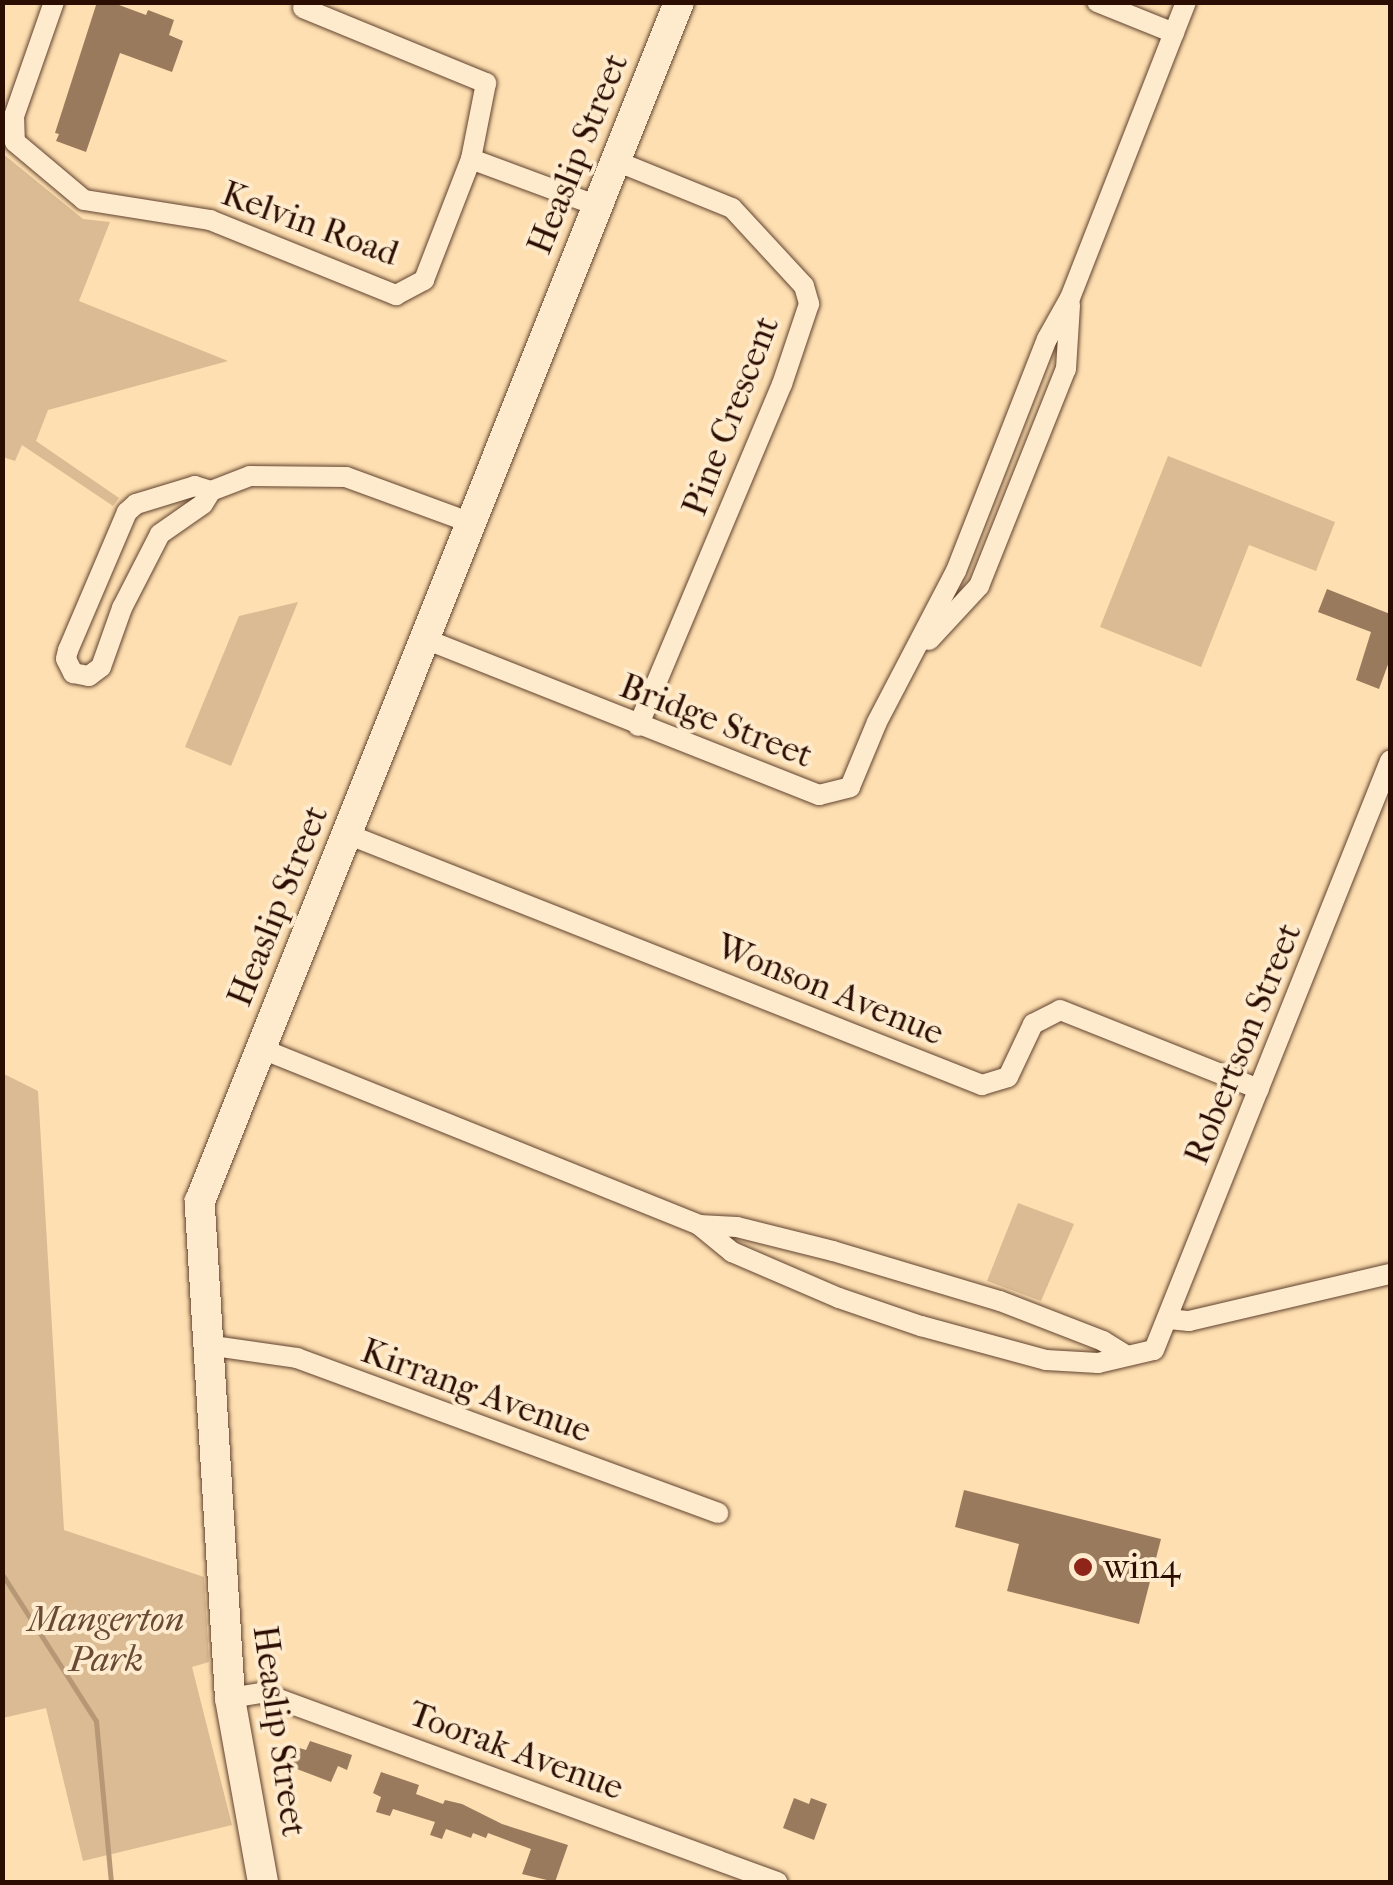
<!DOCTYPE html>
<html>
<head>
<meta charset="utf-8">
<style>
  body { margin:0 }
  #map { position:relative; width:1393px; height:1885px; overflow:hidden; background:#fedfb1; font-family:"IM FELL French Canon",serif }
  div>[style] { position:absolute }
  .green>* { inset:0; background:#dabb93 }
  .stream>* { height:5px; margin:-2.5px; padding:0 2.5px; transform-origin:2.5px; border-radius:2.5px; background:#b69876 }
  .building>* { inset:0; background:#997a5d }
  .roads { filter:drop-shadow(0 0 2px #60422e) drop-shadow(0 0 2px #60422e) }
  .street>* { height:20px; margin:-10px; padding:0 10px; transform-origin:10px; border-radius:10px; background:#feeacc }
  .secondary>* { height:30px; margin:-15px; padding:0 15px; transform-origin:15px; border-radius:15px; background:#feeacc }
  .dots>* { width:28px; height:28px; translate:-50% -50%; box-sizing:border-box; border:5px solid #feeacc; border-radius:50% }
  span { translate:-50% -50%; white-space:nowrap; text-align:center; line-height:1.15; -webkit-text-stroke:8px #feeacc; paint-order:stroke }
  .street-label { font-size:35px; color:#2b0d02 }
  .poi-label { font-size:35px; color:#2b0d02 }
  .left { translate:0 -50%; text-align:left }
  .park-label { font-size:35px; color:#684a35; font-style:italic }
  .frame { position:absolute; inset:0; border:5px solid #2b0d02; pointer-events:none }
</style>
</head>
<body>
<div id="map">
  <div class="green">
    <div style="clip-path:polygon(2px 153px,83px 219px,110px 222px,79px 301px,228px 361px,48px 410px,36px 441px,119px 498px,113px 506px,22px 445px,15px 461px,3px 457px)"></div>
    <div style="clip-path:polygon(1168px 456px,1335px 522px,1316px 571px,1249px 545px,1201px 667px,1100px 627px)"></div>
    <div style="clip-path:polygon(298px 602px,231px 766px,185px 747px,239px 616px)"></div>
    <div style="clip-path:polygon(2px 1073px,38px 1091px,64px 1530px,204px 1577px,209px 1662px,192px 1667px,232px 1825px,83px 1861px,46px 1708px,3px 1718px)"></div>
    <div style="clip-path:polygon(1018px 1203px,1074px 1224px,1041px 1301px,987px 1281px)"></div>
  </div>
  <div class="stream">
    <div style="left:2px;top:1574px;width:174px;rotate:57.4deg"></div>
    <div style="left:96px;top:1721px;width:162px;rotate:84.7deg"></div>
  </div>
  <div class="building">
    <div style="clip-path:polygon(97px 2px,111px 2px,146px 15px,148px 10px,174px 20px,169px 35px,183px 41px,172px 72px,120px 53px,86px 152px,56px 141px,59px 134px,55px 133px)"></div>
    <div style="clip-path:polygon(1327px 589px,1390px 614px,1390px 659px,1379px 689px,1356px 680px,1371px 632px,1318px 612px)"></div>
    <div style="clip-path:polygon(964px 1490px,1161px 1539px,1139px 1624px,1007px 1591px,1019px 1544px,955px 1527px)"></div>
    <div style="clip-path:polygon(310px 1741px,352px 1755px,347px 1770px,338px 1766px,331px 1782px,289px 1766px,296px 1747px,306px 1750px)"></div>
    <div style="clip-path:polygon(381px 1772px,419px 1785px,416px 1794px,443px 1804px,445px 1800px,462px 1804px,502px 1824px,568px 1845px,555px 1882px,522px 1874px,531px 1849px,488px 1833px,486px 1838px,473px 1833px,471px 1838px,446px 1829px,442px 1839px,430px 1835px,435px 1822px,393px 1809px,390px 1816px,376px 1812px,381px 1797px,373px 1793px)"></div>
    <div style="clip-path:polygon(794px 1798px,809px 1804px,811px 1798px,827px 1804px,814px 1840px,783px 1828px)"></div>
  </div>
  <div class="roads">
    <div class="street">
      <div style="left:54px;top:2px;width:121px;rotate:109.3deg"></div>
      <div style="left:14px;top:116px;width:26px;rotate:88deg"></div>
      <div style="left:15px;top:142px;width:90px;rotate:40deg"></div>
      <div style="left:84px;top:200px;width:128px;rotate:9deg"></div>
      <div style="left:210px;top:220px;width:201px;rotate:22deg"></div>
      <div style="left:396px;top:295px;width:32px;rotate:-28deg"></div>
      <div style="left:424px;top:280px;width:130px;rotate:-68.8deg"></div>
      <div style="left:471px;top:159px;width:135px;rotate:20.3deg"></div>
      <div style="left:1097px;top:2px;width:83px;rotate:21.9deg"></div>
      <div style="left:303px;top:8px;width:198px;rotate:22.3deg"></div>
      <div style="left:486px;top:83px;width:77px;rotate:101.2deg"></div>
      <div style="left:616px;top:161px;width:125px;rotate:22.1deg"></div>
      <div style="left:732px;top:208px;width:106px;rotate:47.3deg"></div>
      <div style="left:804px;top:286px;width:19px;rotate:74deg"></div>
      <div style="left:809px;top:304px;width:84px;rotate:108.6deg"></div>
      <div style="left:782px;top:384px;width:371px;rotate:112.8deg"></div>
      <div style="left:211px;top:491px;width:17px;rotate:-163deg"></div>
      <div style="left:195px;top:486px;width:62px;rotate:163deg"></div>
      <div style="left:136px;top:504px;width:12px;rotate:138deg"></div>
      <div style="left:127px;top:512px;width:150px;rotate:113.1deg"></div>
      <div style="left:68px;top:650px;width:9px;rotate:103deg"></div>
      <div style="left:66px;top:659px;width:16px;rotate:63deg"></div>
      <div style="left:73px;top:673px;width:16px;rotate:11deg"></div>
      <div style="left:89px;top:676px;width:15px;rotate:-37deg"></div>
      <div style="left:101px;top:667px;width:63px;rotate:-70.4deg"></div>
      <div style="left:122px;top:608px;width:83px;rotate:-62.8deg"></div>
      <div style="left:160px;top:534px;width:52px;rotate:-34.9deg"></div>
      <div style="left:203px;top:504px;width:15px;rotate:-58deg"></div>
      <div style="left:211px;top:491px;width:42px;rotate:-21deg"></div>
      <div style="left:250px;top:476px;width:96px;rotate:0.6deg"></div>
      <div style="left:346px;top:477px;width:134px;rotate:20.1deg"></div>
      <div style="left:425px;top:639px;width:424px;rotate:21.6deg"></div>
      <div style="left:819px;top:795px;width:32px;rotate:-14deg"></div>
      <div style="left:850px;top:787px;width:70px;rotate:-67.4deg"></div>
      <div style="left:877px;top:722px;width:170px;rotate:-62.4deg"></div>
      <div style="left:956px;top:571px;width:249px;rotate:-68.6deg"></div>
      <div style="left:1047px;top:339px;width:47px;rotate:-60.7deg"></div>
      <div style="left:1070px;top:298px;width:318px;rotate:-68.6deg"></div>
      <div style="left:929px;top:640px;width:74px;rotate:-47.2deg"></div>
      <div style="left:979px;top:586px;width:234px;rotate:-68.2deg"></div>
      <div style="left:1066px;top:369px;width:64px;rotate:-86.4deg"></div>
      <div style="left:347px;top:834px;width:683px;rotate:21.57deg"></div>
      <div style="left:982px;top:1085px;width:27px;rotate:-17deg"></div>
      <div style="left:1008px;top:1077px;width:59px;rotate:-64.7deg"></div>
      <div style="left:1033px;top:1024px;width:30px;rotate:-27deg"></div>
      <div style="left:1060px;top:1010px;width:214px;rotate:21.7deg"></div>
      <div style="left:262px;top:1049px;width:471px;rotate:21.9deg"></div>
      <div style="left:699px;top:1225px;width:43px;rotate:39.3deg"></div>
      <div style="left:732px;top:1252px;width:116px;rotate:23.3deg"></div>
      <div style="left:839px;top:1298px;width:87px;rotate:18.9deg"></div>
      <div style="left:921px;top:1326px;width:130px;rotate:15.2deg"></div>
      <div style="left:1046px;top:1360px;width:52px;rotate:3.3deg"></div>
      <div style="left:1098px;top:1363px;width:57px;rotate:-13.1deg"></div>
      <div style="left:1154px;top:1350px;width:635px;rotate:-68.17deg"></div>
      <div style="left:699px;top:1225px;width:38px;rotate:3deg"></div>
      <div style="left:737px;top:1227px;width:99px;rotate:14deg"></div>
      <div style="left:833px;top:1251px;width:174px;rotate:16.7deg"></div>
      <div style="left:1000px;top:1301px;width:110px;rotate:21.2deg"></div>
      <div style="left:1103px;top:1341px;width:28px;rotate:32deg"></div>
      <div style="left:1169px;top:1319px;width:20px;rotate:6deg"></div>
      <div style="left:1189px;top:1321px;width:206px;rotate:-13.2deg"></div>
      <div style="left:207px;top:1345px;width:91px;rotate:8.2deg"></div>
      <div style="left:297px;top:1358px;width:449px;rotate:20.2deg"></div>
      <div style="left:230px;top:1698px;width:32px;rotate:-9deg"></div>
      <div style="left:262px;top:1693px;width:549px;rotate:20.15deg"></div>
    </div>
    <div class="secondary">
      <div style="left:263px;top:1882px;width:187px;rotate:-100.2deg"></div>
      <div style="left:230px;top:1698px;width:498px;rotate:-93.5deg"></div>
      <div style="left:200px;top:1201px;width:1291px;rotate:-68.22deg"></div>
    </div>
  </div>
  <div class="dots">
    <div style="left:1083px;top:1567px;background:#8f2418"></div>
  </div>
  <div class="street-label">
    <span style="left:578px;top:154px;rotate:-68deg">Heaslip Street</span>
    <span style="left:310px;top:224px;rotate:20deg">Kelvin Road</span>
    <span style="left:731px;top:416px;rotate:-69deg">Pine Crescent</span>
    <span style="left:716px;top:721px;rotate:21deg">Bridge Street</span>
    <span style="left:278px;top:906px;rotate:-68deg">Heaslip Street</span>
    <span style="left:830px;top:990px;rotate:22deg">Wonson Avenue</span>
    <span style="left:1243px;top:1044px;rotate:-68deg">Robertson Street</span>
    <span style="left:476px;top:1391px;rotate:20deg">Kirrang Avenue</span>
    <span style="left:279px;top:1731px;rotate:82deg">Heaslip Street</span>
    <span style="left:516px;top:1751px;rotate:20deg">Toorak Avenue</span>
  </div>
  <div class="poi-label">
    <span class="left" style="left:1103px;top:1567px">win4</span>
  </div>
  <div class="park-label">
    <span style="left:106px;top:1640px">Mangerton<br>Park</span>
  </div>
  <div class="frame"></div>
</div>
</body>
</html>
